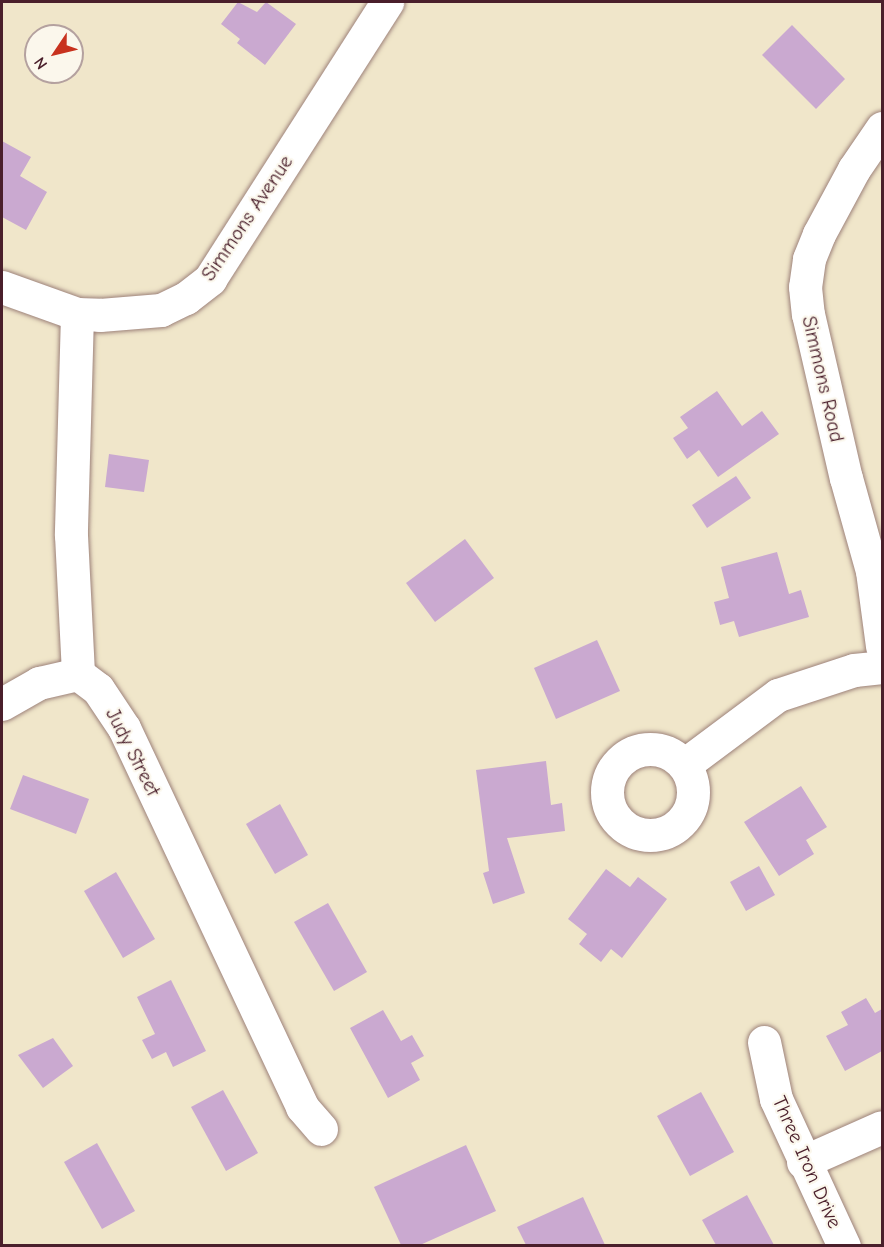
<!DOCTYPE html>
<html>
<head>
<meta charset="utf-8">
<style>
  body { margin:0 }
  #map { position:relative; width:884px; height:1247px; overflow:hidden; background:#f0e6ca; font-family:"Comic Neue",sans-serif }
  div>[style] { position:absolute }
  .building>* { inset:0; background:#caa9d0 }
  .roads { filter:drop-shadow(0 0 2px #9d827a) drop-shadow(0 0 2px #9d827a) }
  .minor>* { height:33px; margin:-16.5px; padding:0 16.5px; transform-origin:16.5px; border-radius:16.5px; background:#fff }
  .minor>.ring { margin:-16.5px; padding:0; box-sizing:content-box; background:none; border:33px solid #fff; border-radius:50% }
  span { translate:-50% -50%; white-space:nowrap; text-align:center; line-height:1.15; -webkit-text-stroke:4.5px #fbf7ec; paint-order:stroke }
  .street-label { font-size:20px; color:#4a1f2b }
  .frame { position:absolute; inset:0; border:3px solid #4a1f2b; pointer-events:none }
  .north { position:absolute; left:24px; top:24px; width:60px; height:60px; box-sizing:border-box; background:#fbf7ec; border:2px solid #b4a19f; border-radius:50%; rotate:235deg; font-size:16px; font-weight:700; line-height:24px; text-align:center; color:#4a1f2b }
  .north::after { content:''; display:block; margin:auto; width:21px; height:27px; background:#c8321e; clip-path:polygon(50% 0,100% 100%,50% 72%,0 100%) }
</style>
</head>
<body>
<div id="map">
  <div class="building">
    <div style="clip-path:polygon(238px 2px,257px 12px,266px 2px,296px 24px,265px 65px,237px 43px,240px 39px,221px 24px)"></div>
    <div style="clip-path:polygon(792px 25px,845px 79px,816px 109px,762px 55px)"></div>
    <div style="clip-path:polygon(2px 141px,31px 157px,20px 176px,47px 192px,26px 230px,2px 217px)"></div>
    <div style="clip-path:polygon(717px 391px,742px 426px,762px 411px,779px 434px,718px 477px,699px 450px,687px 459px,673px 438px,688px 428px,680px 417px)"></div>
    <div style="clip-path:polygon(109px 454px,149px 460px,144px 492px,105px 487px)"></div>
    <div style="clip-path:polygon(736px 476px,751px 498px,707px 528px,692px 505px)"></div>
    <div style="clip-path:polygon(465px 539px,494px 578px,435px 622px,406px 583px)"></div>
    <div style="clip-path:polygon(777px 552px,789px 594px,801px 590px,809px 617px,739px 637px,734px 621px,720px 625px,714px 602px,729px 598px,721px 567px)"></div>
    <div style="clip-path:polygon(597px 640px,620px 691px,556px 719px,534px 668px)"></div>
    <div style="clip-path:polygon(546px 761px,551px 805px,562px 803px,565px 831px,507px 838px,525px 893px,493px 904px,483px 873px,489px 871px,476px 770px)"></div>
    <div style="clip-path:polygon(23px 775px,89px 799px,76px 834px,10px 809px)"></div>
    <div style="clip-path:polygon(801px 786px,827px 827px,806px 840px,814px 854px,779px 876px,744px 822px)"></div>
    <div style="clip-path:polygon(280px 804px,308px 855px,275px 874px,246px 824px)"></div>
    <div style="clip-path:polygon(759px 866px,775px 895px,746px 911px,730px 882px)"></div>
    <div style="clip-path:polygon(606px 869px,630px 887px,638px 877px,667px 899px,622px 958px,611px 949px,601px 962px,579px 944px,587px 934px,568px 919px)"></div>
    <div style="clip-path:polygon(116px 872px,155px 939px,123px 958px,84px 891px)"></div>
    <div style="clip-path:polygon(328px 903px,367px 972px,334px 991px,294px 922px)"></div>
    <div style="clip-path:polygon(171px 980px,206px 1051px,173px 1067px,166px 1052px,152px 1059px,142px 1040px,155px 1034px,137px 997px)"></div>
    <div style="clip-path:polygon(866px 998px,875px 1013px,882px 1009px,882px 1051px,845px 1071px,826px 1036px,848px 1025px,841px 1012px)"></div>
    <div style="clip-path:polygon(383px 1010px,401px 1041px,412px 1035px,424px 1056px,411px 1063px,420px 1080px,388px 1098px,350px 1028px)"></div>
    <div style="clip-path:polygon(53px 1038px,73px 1066px,43px 1088px,18px 1055px)"></div>
    <div style="clip-path:polygon(223px 1090px,258px 1153px,226px 1171px,191px 1107px)"></div>
    <div style="clip-path:polygon(701px 1092px,734px 1152px,690px 1176px,657px 1116px)"></div>
    <div style="clip-path:polygon(97px 1143px,135px 1211px,102px 1229px,64px 1162px)"></div>
    <div style="clip-path:polygon(466px 1145px,496px 1211px,420px 1245px,401px 1245px,374px 1187px)"></div>
    <div style="clip-path:polygon(747px 1195px,774px 1245px,716px 1245px,702px 1220px)"></div>
    <div style="clip-path:polygon(583px 1197px,605px 1245px,526px 1245px,517px 1227px)"></div>
  </div>
  <div class="roads">
    <div class="minor">
      <div style="left:882px;top:128px;width:50px;rotate:124.3deg"></div>
      <div style="left:854px;top:169px;width:74px;rotate:118.3deg"></div>
      <div style="left:819px;top:234px;width:27px;rotate:112deg"></div>
      <div style="left:809px;top:259px;width:28px;rotate:98deg"></div>
      <div style="left:805px;top:287px;width:27px;rotate:84deg"></div>
      <div style="left:808px;top:314px;width:168px;rotate:77deg"></div>
      <div style="left:846px;top:478px;width:97px;rotate:74.4deg"></div>
      <div style="left:872px;top:571px;width:76px;rotate:82.4deg"></div>
      <div style="left:2px;top:287px;width:80px;rotate:19.8deg"></div>
      <div style="left:77px;top:314px;width:23px;rotate:2deg"></div>
      <div style="left:100px;top:315px;width:61px;rotate:-4.7deg"></div>
      <div style="left:161px;top:310px;width:28px;rotate:-26deg"></div>
      <div style="left:186px;top:298px;width:31px;rotate:-38deg"></div>
      <div style="left:210px;top:279px;width:329px;rotate:-57.4deg"></div>
      <div style="left:77px;top:314px;width:221px;rotate:91.6deg"></div>
      <div style="left:71px;top:535px;width:139px;rotate:87.1deg"></div>
      <div style="left:78px;top:674px;width:25px;rotate:37deg"></div>
      <div style="left:98px;top:689px;width:47px;rotate:56.3deg"></div>
      <div style="left:124px;top:728px;width:419px;rotate:64.8deg"></div>
      <div style="left:302px;top:1107px;width:29px;rotate:49deg"></div>
      <div style="left:2px;top:704px;width:43px;rotate:-29.6deg"></div>
      <div style="left:39px;top:683px;width:40px;rotate:-13deg"></div>
      <div class="ring" style="left:607px;top:749px;width:53px;height:53px"></div>
      <div style="left:684px;top:765px;width:117px;rotate:-36.7deg"></div>
      <div style="left:778px;top:695px;width:80px;rotate:-18.2deg"></div>
      <div style="left:854px;top:670px;width:28px;rotate:-6deg"></div>
      <div style="left:764px;top:1042px;width:58px;rotate:78.1deg"></div>
      <div style="left:776px;top:1099px;width:162px;rotate:65.2deg"></div>
      <div style="left:803px;top:1162px;width:86px;rotate:-23.9deg"></div>
    </div>
  </div>
  <div class="street-label">
    <span style="left:247px;top:218px;rotate:-56deg">Simmons Avenue</span>
    <span style="left:823px;top:379px;rotate:77deg">Simmons Road</span>
    <span style="left:133px;top:752px;rotate:63deg">Judy Street</span>
    <span style="left:807px;top:1162px;rotate:66deg">Three Iron Drive</span>
  </div>
  <div class="frame"></div>
  <div class="north">N</div>
</div>
</body>
</html>
